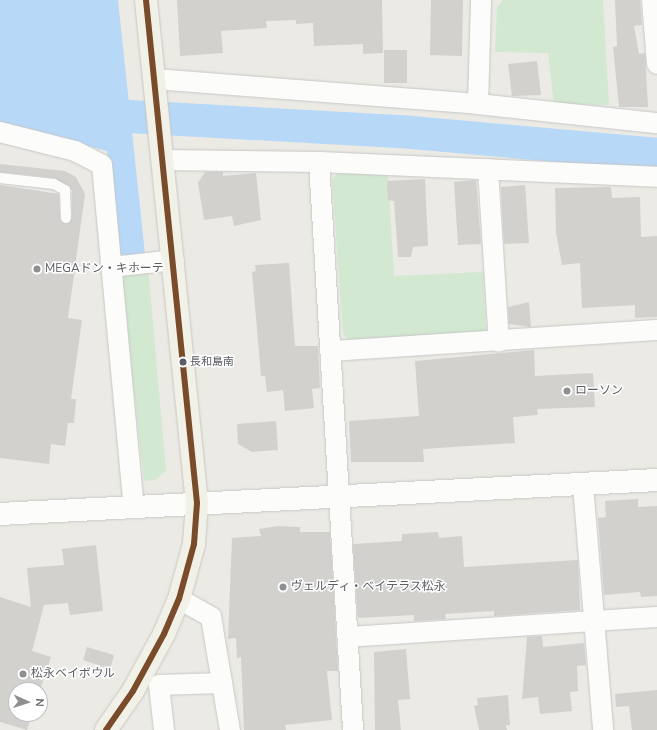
<!DOCTYPE html>
<html>
<head>
<meta charset="utf-8">
<style>
  body { margin:0 }
  #map { position:relative; width:657px; height:730px; overflow:hidden; background:#ebeae5; font-family:"Nunito Sans","Noto Sans JP",sans-serif }
  div>[style] { position:absolute }
  .green>* { inset:0; background:#d2e8d1 }
  .water>* { inset:0; background:#b7d8f7 }
  .river>* { height:33px; margin:-16.5px; padding:0 16.5px; transform-origin:16.5px; border-radius:16.5px; background:#b7d8f7 }
  .building>* { inset:0; background:#d2d1ce }
  .roads { filter:drop-shadow(0 0 1px #c7c7c6) drop-shadow(0 0 1px #c7c7c6) }
  .lane>* { height:10px; margin:-5px; padding:0 5px; transform-origin:5px; border-radius:5px; background:#fcfcfb }
  .street>* { height:20px; margin:-10px; padding:0 10px; transform-origin:10px; border-radius:10px; background:#fcfcfb }
  .secondary>* { height:22px; margin:-11px; padding:0 11px; transform-origin:11px; border-radius:11px; background:#fcfcfb }
  .primary>* { height:22px; margin:-11px; padding:0 11px; transform-origin:11px; border-radius:11px; background:#f2f1e7 }
  .bus-1>* { height:6px; margin:-3px; padding:0 3px; transform-origin:3px; border-radius:3px; background:#7a4b2a }
  .dots>* { width:11px; height:11px; translate:-50% -50%; box-sizing:border-box; border:2px solid #fff; border-radius:50% }
  span { translate:-50% -50%; white-space:nowrap; text-align:center; line-height:1.15; -webkit-text-stroke:3px #fff; paint-order:stroke }
  .bus-label { font-size:11px; color:#5b5e64 }
  .left { translate:0 -50%; text-align:left }
  .poi-label { font-size:12px; color:#5b5e64 }
  .north { position:absolute; left:8px; top:682px; width:40px; height:40px; box-sizing:border-box; background:#fff; border:1px solid #bdbfc1; border-radius:50%; rotate:93deg; font-size:11px; font-weight:700; line-height:16px; text-align:center; color:#5b5e64 }
  .north::after { content:''; display:block; margin:auto; width:14px; height:18px; background:#8d8f91; clip-path:polygon(50% 0,100% 100%,50% 72%,0 100%) }
</style>
</head>
<body>
<div id="map">
  <div class="green">
    <div style="clip-path:polygon(503px 0,603px 0,609px 105px,554px 104px,548px 53px,495px 52px,497px 7px)"></div>
    <div style="clip-path:polygon(338px 173px,388px 175px,394px 276px,483px 272px,486px 333px,350px 341px,343px 334px,332px 179px)"></div>
    <div style="clip-path:polygon(148px 267px,166px 471px,155px 480px,144px 481px,121px 272px)"></div>
  </div>
  <div class="water">
    <div style="clip-path:polygon(0 0,118px 0,145px 254px,120px 256px,107px 151px,0 123px)"></div>
  </div>
  <div class="river">
    <div style="left:128px;top:116px;width:283px;rotate:3.2deg"></div>
    <div style="left:411px;top:132px;width:247px;rotate:5.1deg"></div>
  </div>
  <div class="building">
    <div style="clip-path:polygon(177px 0,382px 0,383px 53px,363px 54px,363px 44px,314px 46px,313px 23px,296px 24px,296px 20px,266px 21px,267px 28px,221px 31px,223px 53px,180px 56px)"></div>
    <div style="clip-path:polygon(431px 0,463px 0,462px 56px,430px 55px)"></div>
    <div style="clip-path:polygon(615px 0,640px 0,642px 25px,634px 26px,639px 54px,645px 53px,648px 107px,619px 107px,613px 47px,617px 46px)"></div>
    <div style="clip-path:polygon(384px 50px,407px 50px,407px 83px,384px 83px)"></div>
    <div style="clip-path:polygon(537px 61px,541px 95px,512px 96px,508px 64px)"></div>
    <div style="clip-path:polygon(0 164px,65px 171px,76px 177px,85px 194px,68px 318px,82px 320px,71px 399px,76px 399px,74px 423px,68px 423px,65px 446px,51px 444px,49px 464px,0 458px,0 185px,59px 194px,60px 219px,66px 224px,72px 218px,72px 190px,55px 178px,0 172px)"></div>
    <div style="clip-path:polygon(205px 172px,223px 172px,223px 176px,256px 173px,261px 220px,234px 226px,232px 216px,204px 220px,198px 183px)"></div>
    <div style="clip-path:polygon(425px 179px,428px 246px,413px 247px,411px 257px,398px 257px,394px 201px,388px 200px,387px 181px)"></div>
    <div style="clip-path:polygon(476px 180px,481px 244px,458px 245px,454px 182px)"></div>
    <div style="clip-path:polygon(525px 185px,529px 243px,504px 244px,501px 187px)"></div>
    <div style="clip-path:polygon(611px 187px,612px 198px,640px 197px,641px 237px,657px 236px,657px 317px,635px 318px,635px 305px,582px 308px,580px 263px,562px 265px,556px 233px,555px 188px)"></div>
    <div style="clip-path:polygon(289px 263px,295px 346px,318px 346px,320px 388px,312px 389px,314px 408px,285px 411px,283px 390px,267px 392px,265px 376px,261px 376px,252px 272px,256px 271px,255px 265px)"></div>
    <div style="clip-path:polygon(529px 302px,531px 327px,509px 324px,508px 307px)"></div>
    <div style="clip-path:polygon(534px 350px,535px 376px,593px 373px,595px 407px,537px 409px,538px 415px,513px 417px,515px 443px,423px 449px,424px 462px,351px 462px,349px 421px,419px 416px,415px 361px)"></div>
    <div style="clip-path:polygon(276px 421px,278px 450px,252px 452px,238px 444px,237px 424px)"></div>
    <div style="clip-path:polygon(638px 499px,638px 507px,657px 506px,657px 596px,641px 597px,640px 592px,604px 595px,598px 518px,606px 517px,605px 501px)"></div>
    <div style="clip-path:polygon(278px 526px,300px 527px,300px 532px,330px 532px,338px 671px,327px 671px,332px 720px,285px 725px,286px 730px,244px 730px,241px 657px,237px 658px,236px 638px,228px 639px,232px 538px,261px 536px,259px 529px)"></div>
    <div style="clip-path:polygon(438px 532px,439px 538px,462px 536px,464px 567px,578px 560px,580px 610px,494px 616px,494px 611px,445px 614px,446px 619px,414px 621px,414px 615px,358px 618px,353px 544px,402px 541px,402px 534px)"></div>
    <div style="clip-path:polygon(96px 545px,103px 611px,70px 615px,68px 603px,44px 605px,32px 651px,51px 657px,40px 690px,16px 690px,16px 714px,32px 714px,27px 730px,0 722px,0 597px,31px 607px,27px 568px,64px 565px,62px 549px)"></div>
    <div style="clip-path:polygon(542px 636px,543px 647px,584px 643px,586px 665px,577px 666px,578px 691px,570px 692px,572px 711px,540px 714px,538px 697px,522px 699px,527px 637px)"></div>
    <div style="clip-path:polygon(87px 647px,114px 655px,110px 669px,83px 660px)"></div>
    <div style="clip-path:polygon(406px 649px,410px 699px,398px 700px,401px 730px,375px 730px,374px 652px)"></div>
    <div style="clip-path:polygon(657px 690px,657px 730px,632px 730px,629px 706px,616px 707px,615px 694px)"></div>
    <div style="clip-path:polygon(508px 695px,510px 725px,506px 725px,507px 730px,479px 730px,474px 706px,478px 705px,477px 698px)"></div>
  </div>
  <div class="roads">
    <div class="lane">
      <div style="left:0;top:178px;width:54px;rotate:6.3deg"></div>
      <div style="left:54px;top:184px;width:13px;rotate:29deg"></div>
      <div style="left:65px;top:190px;width:28px;rotate:88deg"></div>
    </div>
    <div class="street">
      <div style="left:652px;top:0;width:64px;rotate:85.5deg"></div>
      <div style="left:155px;top:79px;width:324px;rotate:4.4deg"></div>
      <div style="left:478px;top:104px;width:180px;rotate:6.1deg"></div>
      <div style="left:478px;top:104px;width:104px;rotate:-88.3deg"></div>
      <div style="left:0;top:132px;width:77px;rotate:14.2deg"></div>
      <div style="left:75px;top:151px;width:30px;rotate:27deg"></div>
      <div style="left:102px;top:165px;width:343px;rotate:84.7deg"></div>
      <div style="left:164px;top:160px;width:155px;rotate:0.7deg"></div>
      <div style="left:319px;top:162px;width:338px;rotate:2.5deg"></div>
      <div style="left:319px;top:162px;width:569px;rotate:86.57deg"></div>
      <div style="left:488px;top:169px;width:173px;rotate:86.4deg"></div>
      <div style="left:111px;top:267px;width:63px;rotate:-6.3deg"></div>
      <div style="left:332px;top:351px;width:326px;rotate:-3.7deg"></div>
      <div style="left:583px;top:485px;width:246px;rotate:85.3deg"></div>
      <div style="left:179px;top:599px;width:37px;rotate:29deg"></div>
      <div style="left:211px;top:617px;width:115px;rotate:80.5deg"></div>
      <div style="left:348px;top:637px;width:310px;rotate:-3.7deg"></div>
      <div style="left:164px;top:730px;width:45px;rotate:-96.3deg"></div>
      <div style="left:159px;top:685px;width:63px;rotate:-1.8deg"></div>
    </div>
    <div class="secondary">
      <div style="left:0;top:514px;width:658px;rotate:-2.96deg"></div>
    </div>
    <div class="primary">
      <div style="left:106px;top:730px;width:47px;rotate:-55.3deg"></div>
      <div style="left:133px;top:691px;width:65px;rotate:-61.5deg"></div>
      <div style="left:164px;top:634px;width:38px;rotate:-67deg"></div>
      <div style="left:179px;top:599px;width:57px;rotate:-74.7deg"></div>
      <div style="left:194px;top:544px;width:41px;rotate:-85.8deg"></div>
      <div style="left:197px;top:503px;width:506px;rotate:-95.79deg"></div>
    </div>
  </div>
  <div class="bus-1">
    <div style="left:106px;top:730px;width:47px;rotate:-55.3deg"></div>
    <div style="left:133px;top:691px;width:65px;rotate:-61.5deg"></div>
    <div style="left:164px;top:634px;width:38px;rotate:-67deg"></div>
    <div style="left:179px;top:599px;width:57px;rotate:-74.7deg"></div>
    <div style="left:194px;top:544px;width:41px;rotate:-85.8deg"></div>
    <div style="left:197px;top:503px;width:506px;rotate:-95.79deg"></div>
  </div>
  <div class="dots">
    <div style="left:37px;top:269px;background:#8d8f91"></div>
    <div style="left:183px;top:362px;background:#5b5e64"></div>
    <div style="left:567px;top:391px;background:#8d8f91"></div>
    <div style="left:283px;top:587px;background:#8d8f91"></div>
    <div style="left:23px;top:674px;background:#8d8f91"></div>
  </div>
  <div class="bus-label">
    <span class="left" style="left:190px;top:362px">長和島南</span>
  </div>
  <div class="poi-label">
    <span class="left" style="left:45px;top:269px">MEGAドン・キホーテ</span>
    <span class="left" style="left:575px;top:391px">ローソン</span>
    <span class="left" style="left:291px;top:587px">ヴェルディ・ベイテラス松永</span>
    <span class="left" style="left:31px;top:674px">松永ベイボウル</span>
  </div>
  <div class="north">N</div>
</div>
</body>
</html>
